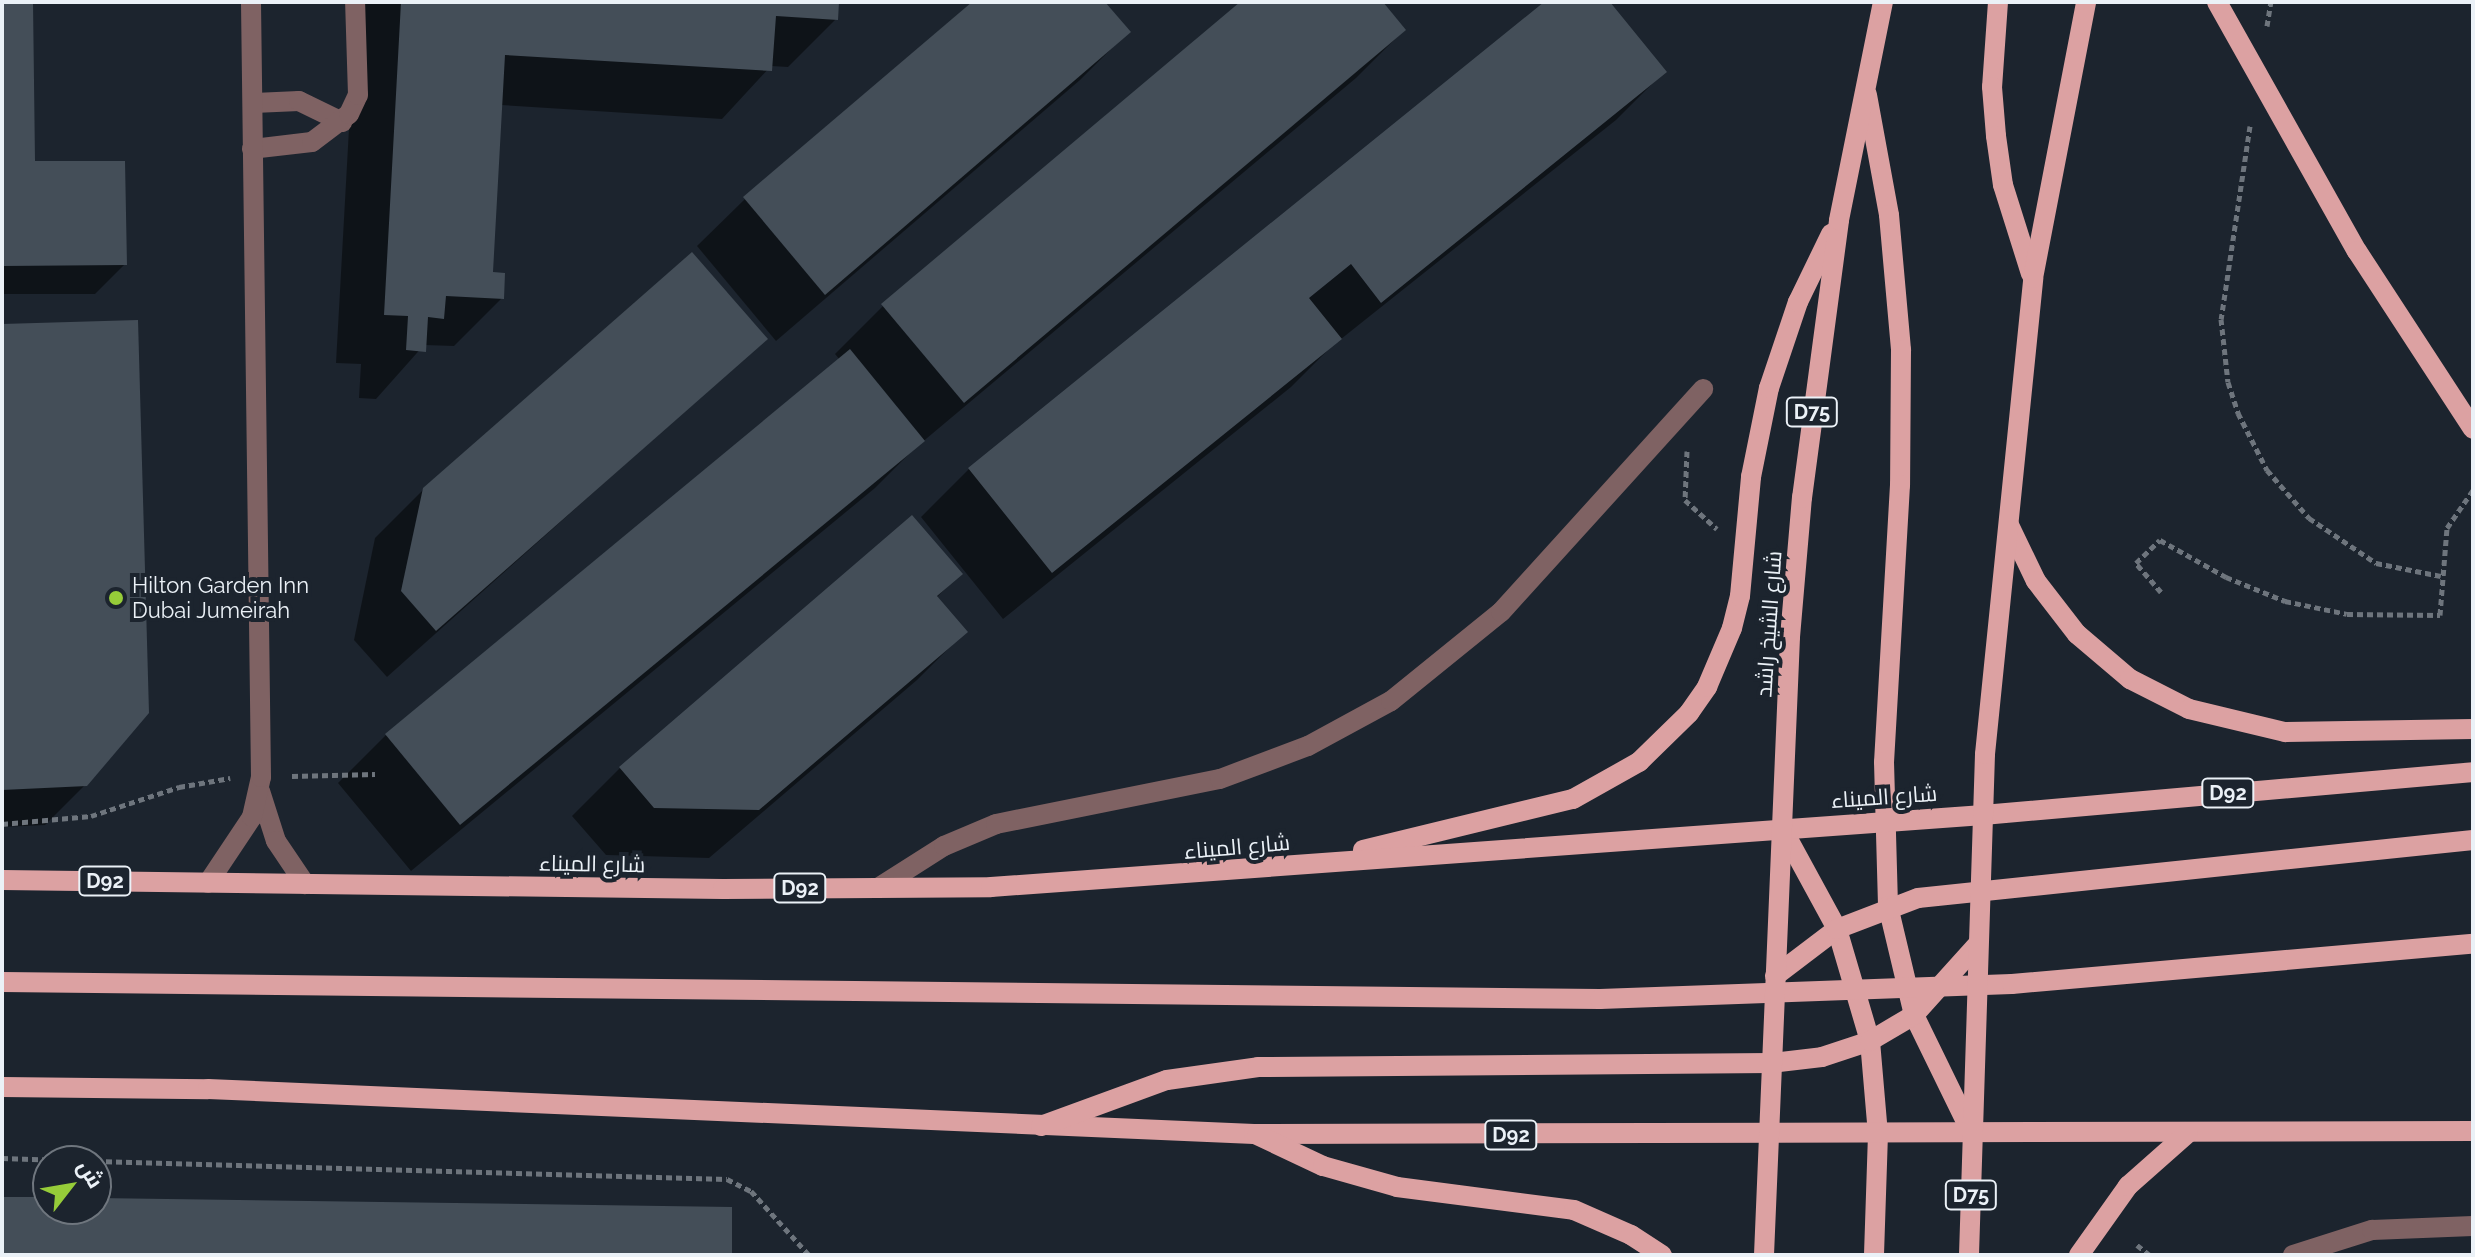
<!DOCTYPE html>
<html>
<head>
<meta charset="utf-8">
<style>
  body { margin:0 }
  #map { position:relative; width:2475px; height:1257px; overflow:hidden; background:#1c242e; font-family:Raleway,Cairo,sans-serif }
  div>[style] { position:absolute }
  .shadow>* { inset:0; background:#0007 }
  .building>* { inset:0; background:#444e58 }
  .path>* { height:5px; margin-top:-2.5px; transform-origin:0; background:repeating-linear-gradient(90deg,#6e757d 0 6px,transparent 0 10px) }
  .lane>* { height:20px; margin:-10px; padding:0 10px; transform-origin:10px; border-radius:10px; background:#7f6263 }
  .street>* { height:20px; margin:-10px; padding:0 10px; transform-origin:10px; border-radius:10px; background:#7f6263 }
  .primary>* { height:20px; margin:-10px; padding:0 10px; transform-origin:10px; border-radius:10px; background:#dca1a2 }
  .dots>* { width:22px; height:22px; translate:-50% -50%; box-sizing:border-box; border:4px solid #1c242e; border-radius:50% }
  span { translate:-50% -50%; white-space:nowrap; text-align:center; line-height:1.15; -webkit-text-stroke:8px #1c242e; paint-order:stroke }
  .shield-label span { padding:2px 6px; background:#1c242e; border:2px solid; border-radius:6px; -webkit-text-stroke-width:0 }
  .shield-label { font-size:20px; color:#ebf1f7; font-weight:700 }
  .poi-label { font-size:22px; color:#ebf1f7 }
  .left { translate:0 -50%; text-align:left }
  .street-label { font-size:22px; color:#ebf1f7 }
  .frame { position:absolute; inset:0; border:4px solid #ebf1f7; pointer-events:none }
  .north { position:absolute; left:32px; top:1145px; width:80px; height:80px; box-sizing:border-box; background:#1c242e; border:2px solid #6f767e; border-radius:50%; rotate:59deg; font-size:22px; font-weight:700; line-height:32px; text-align:center; color:#ebf1f7 }
  .north::after { content:''; display:block; margin:auto; width:28px; height:36px; background:#96cc39; clip-path:polygon(50% 0,100% 100%,50% 72%,0 100%) }
</style>
</head>
<body>
<div id="map">
  <div class="shadow">
    <div style="clip-path:polygon(2px 2px,31px 2px,33px 164px,125px 264px,95px 294px,2px 294px)"></div>
    <div style="clip-path:polygon(356px 2px,837px 2px,836px 19px,788px 67px,771px 66px,722px 119px,501px 105px,491px 274px,502px 298px,454px 346px,424px 345px,376px 399px,359px 398px,361px 364px,336px 363px)"></div>
    <div style="clip-path:polygon(975px 2px,1103px 2px,1128px 32px,1080px 80px,776px 341px,697px 246px,745px 199px)"></div>
    <div style="clip-path:polygon(1243px 2px,1380px 2px,1404px 30px,1356px 78px,914px 449px,875px 488px,411px 871px,338px 783px,386px 735px,840px 360px,835px 354px,883px 306px)"></div>
    <div style="clip-path:polygon(1548px 2px,1608px 2px,1664px 72px,1616px 120px,1331px 347px,1291px 387px,1003px 619px,921px 517px,969px 469px)"></div>
    <div style="clip-path:polygon(2px 326px,85px 785px,45px 825px,2px 827px)"></div>
    <div style="clip-path:polygon(765px 339px,387px 677px,354px 640px,375px 538px,424px 489px)"></div>
    <div style="clip-path:polygon(960px 574px,936px 598px,965px 632px,917px 680px,709px 858px,606px 855px,572px 816px,620px 768px)"></div>
  </div>
  <div class="building">
    <div style="clip-path:polygon(2px 2px,33px 2px,35px 161px,125px 161px,127px 265px,2px 266px)"></div>
    <div style="clip-path:polygon(401px 2px,839px 2px,838px 20px,776px 16px,772px 71px,505px 55px,493px 272px,505px 273px,504px 299px,446px 296px,444px 319px,428px 317px,426px 352px,406px 350px,408px 316px,384px 315px)"></div>
    <div style="clip-path:polygon(972px 2px,1105px 2px,1131px 32px,825px 295px,743px 197px)"></div>
    <div style="clip-path:polygon(1240px 2px,1383px 2px,1406px 30px,964px 403px,881px 304px)"></div>
    <div style="clip-path:polygon(1544px 2px,1610px 2px,1667px 72px,1381px 303px,1351px 264px,1309px 298px,1342px 339px,1052px 573px,968px 468px)"></div>
    <div style="clip-path:polygon(692px 252px,768px 339px,436px 631px,401px 591px,423px 488px)"></div>
    <div style="clip-path:polygon(138px 320px,149px 713px,87px 786px,2px 790px,2px 324px)"></div>
    <div style="clip-path:polygon(850px 349px,925px 441px,460px 825px,385px 734px)"></div>
    <div style="clip-path:polygon(912px 515px,963px 574px,937px 596px,968px 632px,759px 810px,654px 808px,619px 767px)"></div>
    <div style="clip-path:polygon(2px 1197px,48px 1197px,48px 1209px,96px 1209px,96px 1198px,732px 1207px,732px 1255px,2px 1255px)"></div>
  </div>
  <div class="path">
    <div style="left:2267px;top:26px;width:24px;rotate:-81deg"></div>
    <div style="left:2250px;top:126px;width:195px;rotate:98.5deg"></div>
    <div style="left:2221px;top:319px;width:63px;rotate:83.7deg"></div>
    <div style="left:2228px;top:382px;width:33px;rotate:72deg"></div>
    <div style="left:2238px;top:413px;width:64px;rotate:63deg"></div>
    <div style="left:2267px;top:470px;width:64px;rotate:48.8deg"></div>
    <div style="left:2309px;top:518px;width:81px;rotate:33.9deg"></div>
    <div style="left:2376px;top:563px;width:66px;rotate:11.3deg"></div>
    <div style="left:1687px;top:451px;width:49px;rotate:92.3deg"></div>
    <div style="left:1685px;top:500px;width:43px;rotate:42.2deg"></div>
    <div style="left:2161px;top:592px;width:38px;rotate:-131deg"></div>
    <div style="left:2136px;top:563px;width:33px;rotate:-44deg"></div>
    <div style="left:2160px;top:540px;width:76px;rotate:29.3deg"></div>
    <div style="left:2226px;top:577px;width:64px;rotate:22.1deg"></div>
    <div style="left:2285px;top:601px;width:63px;rotate:11.8deg"></div>
    <div style="left:2347px;top:614px;width:93px;rotate:0.6deg"></div>
    <div style="left:2440px;top:615px;width:87px;rotate:-85.4deg"></div>
    <div style="left:2447px;top:528px;width:46px;rotate:-55.6deg"></div>
    <div style="left:292px;top:776px;width:83px;rotate:-1.4deg"></div>
    <div style="left:2px;top:824px;width:89px;rotate:-5.1deg"></div>
    <div style="left:91px;top:816px;width:93px;rotate:-18.2deg"></div>
    <div style="left:179px;top:787px;width:52px;rotate:-10deg"></div>
    <div style="left:2px;top:1158px;width:90px;rotate:1.9deg"></div>
    <div style="left:96px;top:1161px;width:631px;rotate:1.63deg"></div>
    <div style="left:727px;top:1179px;width:27px;rotate:27deg"></div>
    <div style="left:751px;top:1191px;width:86px;rotate:47.8deg"></div>
    <div style="left:2137px;top:1245px;width:16px;rotate:38deg"></div>
  </div>
  <div class="lane">
    <div style="left:253px;top:103px;width:46px;rotate:-2.5deg"></div>
    <div style="left:299px;top:101px;width:48px;rotate:26deg"></div>
    <div style="left:252px;top:149px;width:60px;rotate:-6.7deg"></div>
    <div style="left:312px;top:142px;width:46px;rotate:-37.1deg"></div>
    <div style="left:349px;top:114px;width:21px;rotate:-65deg"></div>
    <div style="left:358px;top:95px;width:93px;rotate:-91.8deg"></div>
    <div style="left:878px;top:888px;width:78px;rotate:-32.5deg"></div>
    <div style="left:944px;top:846px;width:56px;rotate:-22.9deg"></div>
    <div style="left:996px;top:824px;width:228px;rotate:-11.4deg"></div>
    <div style="left:1220px;top:779px;width:94px;rotate:-20.6deg"></div>
    <div style="left:1308px;top:746px;width:94px;rotate:-28.5deg"></div>
    <div style="left:1391px;top:701px;width:141px;rotate:-39deg"></div>
    <div style="left:1501px;top:612px;width:301px;rotate:-47.8deg"></div>
    <div style="left:2293px;top:1255px;width:83px;rotate:-17.6deg"></div>
    <div style="left:2372px;top:1230px;width:101px;rotate:-2.3deg"></div>
  </div>
  <div class="street">
    <div style="left:260px;top:791px;width:52px;rotate:72.3deg"></div>
    <div style="left:276px;top:841px;width:52px;rotate:56deg"></div>
    <div style="left:208px;top:883px;width:79px;rotate:-56.3deg"></div>
    <div style="left:252px;top:817px;width:41px;rotate:-77.3deg"></div>
    <div style="left:261px;top:777px;width:775px;rotate:-90.74deg"></div>
  </div>
  <div class="primary">
    <div style="left:1998px;top:2px;width:85px;rotate:94deg"></div>
    <div style="left:1992px;top:87px;width:49px;rotate:85.3deg"></div>
    <div style="left:1996px;top:136px;width:49px;rotate:81.9deg"></div>
    <div style="left:2003px;top:185px;width:93px;rotate:72.5deg"></div>
    <div style="left:2217px;top:2px;width:286px;rotate:60.7deg"></div>
    <div style="left:2357px;top:251px;width:212px;rotate:56.9deg"></div>
    <div style="left:1867px;top:95px;width:122px;rotate:79.6deg"></div>
    <div style="left:1889px;top:215px;width:136px;rotate:84.9deg"></div>
    <div style="left:1901px;top:350px;width:135px;rotate:90.4deg"></div>
    <div style="left:1900px;top:485px;width:277px;rotate:93.3deg"></div>
    <div style="left:1884px;top:762px;width:144px;rotate:88.4deg"></div>
    <div style="left:1888px;top:906px;width:112px;rotate:76.6deg"></div>
    <div style="left:1914px;top:1015px;width:132px;rotate:64deg"></div>
    <div style="left:2009px;top:525px;width:62px;rotate:64.3deg"></div>
    <div style="left:2036px;top:581px;width:67px;rotate:52.3deg"></div>
    <div style="left:2077px;top:634px;width:70px;rotate:40.3deg"></div>
    <div style="left:2130px;top:679px;width:66px;rotate:27deg"></div>
    <div style="left:2189px;top:709px;width:99px;rotate:13.5deg"></div>
    <div style="left:2285px;top:732px;width:188px;rotate:-0.9deg"></div>
    <div style="left:1782px;top:828px;width:115px;rotate:61.4deg"></div>
    <div style="left:1837px;top:929px;width:117px;rotate:73.6deg"></div>
    <div style="left:1870px;top:1041px;width:93px;rotate:85.1deg"></div>
    <div style="left:1878px;top:1134px;width:121px;rotate:91.9deg"></div>
    <div style="left:1363px;top:850px;width:216px;rotate:-13.7deg"></div>
    <div style="left:1573px;top:799px;width:76px;rotate:-29.3deg"></div>
    <div style="left:1639px;top:762px;width:70px;rotate:-44.4deg"></div>
    <div style="left:1689px;top:713px;width:32px;rotate:-55deg"></div>
    <div style="left:1707px;top:687px;width:64px;rotate:-67deg"></div>
    <div style="left:1732px;top:628px;width:33px;rotate:-76deg"></div>
    <div style="left:1740px;top:596px;width:120px;rotate:-84.7deg"></div>
    <div style="left:1751px;top:477px;width:91px;rotate:-78.6deg"></div>
    <div style="left:1769px;top:388px;width:91px;rotate:-71.4deg"></div>
    <div style="left:1798px;top:302px;width:76px;rotate:-64.1deg"></div>
    <div style="left:2px;top:880px;width:721px;rotate:0.72deg"></div>
    <div style="left:723px;top:889px;width:268px;rotate:-0.4deg"></div>
    <div style="left:991px;top:887px;width:995px;rotate:-4.15deg"></div>
    <div style="left:1983px;top:815px;width:492px;rotate:-5deg"></div>
    <div style="left:1775px;top:976px;width:78px;rotate:-37.2deg"></div>
    <div style="left:1837px;top:929px;width:87px;rotate:-20.9deg"></div>
    <div style="left:1918px;top:898px;width:558px;rotate:-5.97deg"></div>
    <div style="left:2px;top:982px;width:1598px;rotate:0.61deg"></div>
    <div style="left:1600px;top:999px;width:412px;rotate:-2.1deg"></div>
    <div style="left:2012px;top:984px;width:463px;rotate:-5deg"></div>
    <div style="left:2px;top:1087px;width:206px;rotate:0.6deg"></div>
    <div style="left:208px;top:1089px;width:1047px;rotate:2.46deg"></div>
    <div style="left:1254px;top:1134px;width:1219px;rotate:-0.14deg"></div>
    <div style="left:1041px;top:1126px;width:134px;rotate:-20.1deg"></div>
    <div style="left:1167px;top:1080px;width:92px;rotate:-8.1deg"></div>
    <div style="left:1258px;top:1067px;width:514px;rotate:-0.45deg"></div>
    <div style="left:1772px;top:1063px;width:50px;rotate:-6.8deg"></div>
    <div style="left:1822px;top:1057px;width:51px;rotate:-18.4deg"></div>
    <div style="left:1870px;top:1041px;width:51px;rotate:-30.6deg"></div>
    <div style="left:1914px;top:1015px;width:94px;rotate:-48deg"></div>
    <div style="left:1257px;top:1135px;width:73px;rotate:25.2deg"></div>
    <div style="left:1323px;top:1166px;width:77px;rotate:15.8deg"></div>
    <div style="left:1397px;top:1187px;width:178px;rotate:7.4deg"></div>
    <div style="left:1574px;top:1210px;width:62px;rotate:23.7deg"></div>
    <div style="left:1631px;top:1235px;width:37px;rotate:33deg"></div>
    <div style="left:1764px;top:1255px;width:619px;rotate:-87.59deg"></div>
    <div style="left:1790px;top:637px;width:140px;rotate:-85.1deg"></div>
    <div style="left:1802px;top:498px;width:280px;rotate:-82.4deg"></div>
    <div style="left:1839px;top:220px;width:222px;rotate:-78.6deg"></div>
    <div style="left:1969px;top:1255px;width:501px;rotate:-88.17deg"></div>
    <div style="left:1985px;top:754px;width:478px;rotate:-84.2deg"></div>
    <div style="left:2033px;top:278px;width:281px;rotate:-79.1deg"></div>
    <div style="left:2079px;top:1255px;width:85px;rotate:-54.6deg"></div>
    <div style="left:2128px;top:1186px;width:80px;rotate:-41.5deg"></div>
  </div>
  <div class="dots">
    <div style="left:116px;top:598px;background:#96cc39"></div>
  </div>
  <div class="shield-label">
    <span style="left:1812px;top:412px">D75</span>
    <span style="left:2228px;top:793px">D92</span>
    <span style="left:105px;top:881px">D92</span>
    <span style="left:800px;top:888px">D92</span>
    <span style="left:1511px;top:1135px">D92</span>
    <span style="left:1971px;top:1195px">D75</span>
  </div>
  <div class="poi-label">
    <span class="left" style="left:132px;top:598px">Hilton Garden Inn<br>Dubai Jumeirah</span>
  </div>
  <div class="street-label">
    <span style="left:1769px;top:624px;rotate:-86deg">شارع الشيخ راشد</span>
    <span style="left:1884px;top:797px;rotate:-4deg">شارع الميناء</span>
    <span style="left:1237px;top:847px;rotate:-5deg">شارع الميناء</span>
    <span style="left:592px;top:864px;rotate:1deg">شارع الميناء</span>
  </div>
  <div class="frame"></div>
  <div class="north">ش</div>
</div>
</body>
</html>
